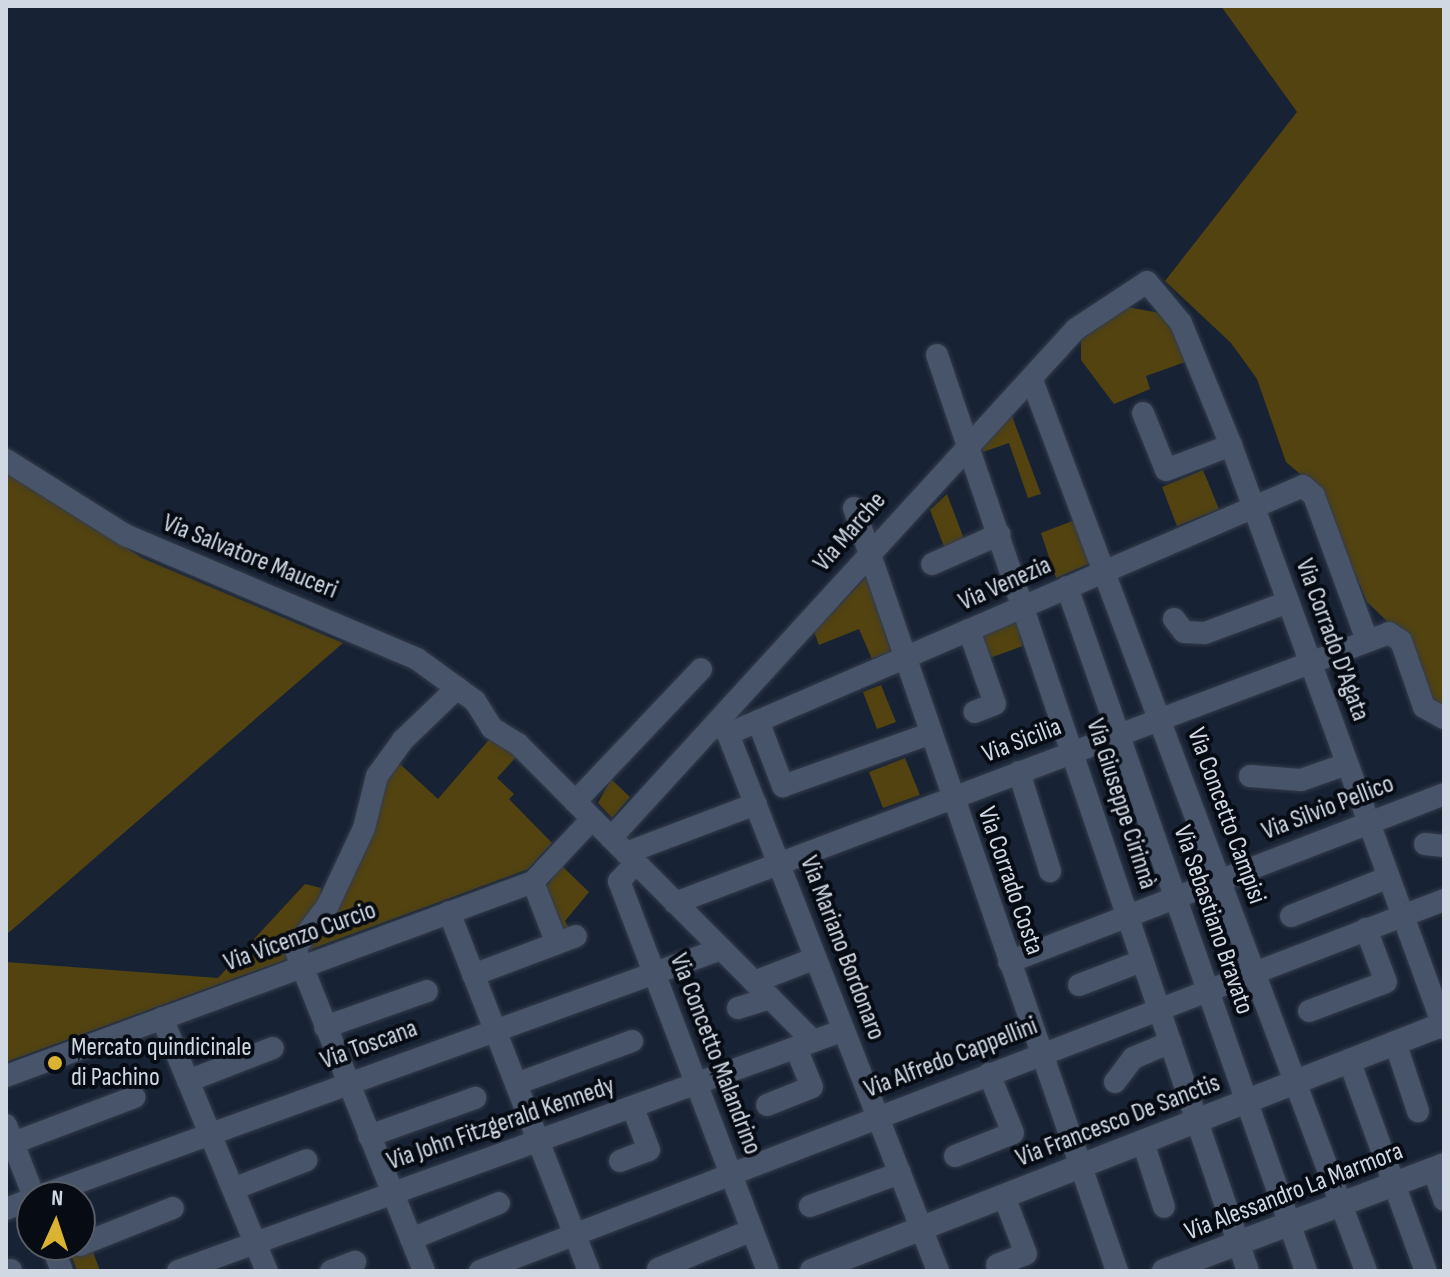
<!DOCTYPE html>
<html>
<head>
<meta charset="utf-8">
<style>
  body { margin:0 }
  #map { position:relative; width:1450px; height:1277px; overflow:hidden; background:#172234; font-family:"Sofia Sans Condensed",sans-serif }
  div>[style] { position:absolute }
  .green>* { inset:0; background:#524310 }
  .roads { filter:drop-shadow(0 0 2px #343c4b) drop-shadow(0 0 2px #343c4b) }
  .street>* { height:22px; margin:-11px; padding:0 11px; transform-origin:11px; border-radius:11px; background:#475469 }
  .secondary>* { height:24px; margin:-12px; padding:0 12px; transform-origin:12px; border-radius:12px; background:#475469 }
  .dots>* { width:22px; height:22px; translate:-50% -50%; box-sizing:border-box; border:4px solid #070b13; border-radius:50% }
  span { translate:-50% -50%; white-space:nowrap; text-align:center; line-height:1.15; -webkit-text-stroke:8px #070b13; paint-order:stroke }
  .street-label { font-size:26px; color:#d0d8e4 }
  .poi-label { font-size:26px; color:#d0d8e4 }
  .left { translate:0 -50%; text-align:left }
  .frame { position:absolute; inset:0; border:8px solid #d0d8e4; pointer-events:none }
  .north { position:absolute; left:16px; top:1181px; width:80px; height:80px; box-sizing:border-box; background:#070b13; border:2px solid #575d67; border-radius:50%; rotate:3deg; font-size:22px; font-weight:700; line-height:32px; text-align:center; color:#d0d8e4 }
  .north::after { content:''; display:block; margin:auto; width:28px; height:36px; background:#dab333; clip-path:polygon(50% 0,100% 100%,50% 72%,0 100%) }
</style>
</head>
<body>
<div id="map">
  <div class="green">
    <div style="clip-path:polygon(1221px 6px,1444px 6px,1444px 709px,1427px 701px,1390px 624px,1367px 602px,1319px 490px,1286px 462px,1257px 379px,1231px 343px,1165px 281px,1297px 112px)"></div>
    <div style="clip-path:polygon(1127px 307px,1166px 314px,1188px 361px,1146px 376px,1150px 389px,1114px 404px,1081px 360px,1081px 340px)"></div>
    <div style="clip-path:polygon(1012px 416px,1041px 494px,1028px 498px,1009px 443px,983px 452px,981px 444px)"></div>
    <div style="clip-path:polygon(6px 467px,142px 558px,343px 643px,6px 935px)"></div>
    <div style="clip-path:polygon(1203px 470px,1219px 509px,1177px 526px,1162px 487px)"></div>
    <div style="clip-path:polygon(947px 494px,964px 539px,945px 549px,930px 510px)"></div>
    <div style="clip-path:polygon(1075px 520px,1090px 563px,1056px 578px,1041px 533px)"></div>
    <div style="clip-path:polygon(866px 577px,891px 651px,872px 659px,859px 629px,819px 645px,814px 632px)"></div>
    <div style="clip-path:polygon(1016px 621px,1023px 646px,987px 659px,980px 638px)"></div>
    <div style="clip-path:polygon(881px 685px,896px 722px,877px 729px,863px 692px)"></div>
    <div style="clip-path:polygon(493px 735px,517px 756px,497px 778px,514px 794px,509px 799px,552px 843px,528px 869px,303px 952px,358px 868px,388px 775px,400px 764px,438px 799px)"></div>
    <div style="clip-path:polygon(905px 758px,920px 795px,883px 808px,869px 772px)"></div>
    <div style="clip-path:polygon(611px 779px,630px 797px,612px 818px,598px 803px)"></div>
    <div style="clip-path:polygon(562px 866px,589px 892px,565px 921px,570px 930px,561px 932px,545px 888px)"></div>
    <div style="clip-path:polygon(305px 884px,321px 888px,320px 901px,289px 945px,285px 960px,6px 1062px,6px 962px,218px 978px)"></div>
    <div style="clip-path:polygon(92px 1249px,100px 1271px,77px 1271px,72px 1257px)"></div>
  </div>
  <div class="roads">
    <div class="street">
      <div style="left:937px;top:355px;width:967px;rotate:71.25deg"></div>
      <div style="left:1032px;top:380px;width:952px;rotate:69.45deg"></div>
      <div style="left:1143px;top:413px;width:61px;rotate:68deg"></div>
      <div style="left:1166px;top:470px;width:70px;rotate:-21deg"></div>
      <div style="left:6px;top:460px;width:141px;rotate:32.2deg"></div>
      <div style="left:125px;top:535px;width:317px;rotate:23deg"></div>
      <div style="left:417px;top:659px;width:72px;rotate:35.9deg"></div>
      <div style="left:475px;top:701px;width:32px;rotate:58deg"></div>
      <div style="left:492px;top:728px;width:31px;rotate:32deg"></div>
      <div style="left:518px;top:744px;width:419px;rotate:45.2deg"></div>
      <div style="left:854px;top:508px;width:807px;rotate:70.98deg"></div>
      <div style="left:932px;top:564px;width:74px;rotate:-23.8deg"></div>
      <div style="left:1067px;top:587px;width:725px;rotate:70.74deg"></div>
      <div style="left:1174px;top:619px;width:16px;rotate:52deg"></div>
      <div style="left:1184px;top:632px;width:21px;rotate:3deg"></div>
      <div style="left:1205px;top:633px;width:89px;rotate:-20.5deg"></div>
      <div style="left:969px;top:630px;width:78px;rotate:70.6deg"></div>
      <div style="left:995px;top:704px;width:22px;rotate:159deg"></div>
      <div style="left:758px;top:721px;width:70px;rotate:69deg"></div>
      <div style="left:783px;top:786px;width:155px;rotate:-19.6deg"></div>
      <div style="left:718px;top:724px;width:14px;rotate:45deg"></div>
      <div style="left:728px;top:734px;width:577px;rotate:68.64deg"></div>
      <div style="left:728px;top:734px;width:626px;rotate:-23.33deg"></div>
      <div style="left:1303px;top:486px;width:15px;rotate:42deg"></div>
      <div style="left:1314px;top:496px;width:153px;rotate:69.8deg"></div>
      <div style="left:1019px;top:772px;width:104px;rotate:72.6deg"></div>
      <div style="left:1250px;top:776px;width:51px;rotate:4.5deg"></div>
      <div style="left:1301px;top:780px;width:49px;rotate:-19.2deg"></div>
      <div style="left:575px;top:802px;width:183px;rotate:-46.5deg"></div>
      <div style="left:611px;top:838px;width:689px;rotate:-47.59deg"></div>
      <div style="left:1076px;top:329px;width:85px;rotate:-33.5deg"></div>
      <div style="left:1147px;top:282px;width:53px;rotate:50.3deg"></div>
      <div style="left:1181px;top:323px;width:132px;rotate:67.7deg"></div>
      <div style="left:1231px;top:445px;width:621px;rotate:69.93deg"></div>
      <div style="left:1425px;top:844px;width:19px;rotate:6deg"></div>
      <div style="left:626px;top:853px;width:139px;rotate:-20.7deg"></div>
      <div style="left:636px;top:863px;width:25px;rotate:133deg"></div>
      <div style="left:619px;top:881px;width:417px;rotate:69.1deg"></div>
      <div style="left:533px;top:882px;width:66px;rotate:68.8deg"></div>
      <div style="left:675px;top:903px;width:763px;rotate:-20.71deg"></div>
      <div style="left:1389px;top:633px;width:14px;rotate:34deg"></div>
      <div style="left:1401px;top:641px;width:70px;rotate:70.8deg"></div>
      <div style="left:1424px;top:707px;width:23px;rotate:29deg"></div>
      <div style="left:449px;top:912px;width:385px;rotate:68.7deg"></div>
      <div style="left:1291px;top:916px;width:105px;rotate:-21.7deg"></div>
      <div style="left:1009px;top:962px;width:466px;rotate:-21.1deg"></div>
      <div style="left:473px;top:975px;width:110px;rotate:-20.7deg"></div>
      <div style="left:754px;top:982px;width:66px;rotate:-21.2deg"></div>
      <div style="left:1079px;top:985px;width:67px;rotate:-20.9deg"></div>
      <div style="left:738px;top:1008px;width:34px;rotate:-17deg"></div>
      <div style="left:1309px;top:1011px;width:82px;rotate:-20.6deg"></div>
      <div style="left:1386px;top:982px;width:57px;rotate:-110.7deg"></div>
      <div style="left:162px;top:1018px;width:274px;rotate:67.5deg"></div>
      <div style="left:325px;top:1027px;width:108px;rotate:-19.4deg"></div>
      <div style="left:1395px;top:1042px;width:73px;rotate:71.6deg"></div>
      <div style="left:1349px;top:1060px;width:225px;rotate:70deg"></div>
      <div style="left:6px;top:1076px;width:562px;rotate:-20.21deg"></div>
      <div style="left:533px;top:882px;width:86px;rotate:-46.9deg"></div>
      <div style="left:188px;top:1081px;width:91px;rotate:-21.2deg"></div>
      <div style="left:1115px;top:1082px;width:30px;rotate:-53deg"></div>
      <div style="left:1133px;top:1058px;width:41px;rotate:-22.8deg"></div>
      <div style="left:516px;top:1084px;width:124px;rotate:-20.3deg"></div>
      <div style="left:767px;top:1105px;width:48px;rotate:-21.8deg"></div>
      <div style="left:812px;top:1087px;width:42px;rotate:-112.3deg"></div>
      <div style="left:6px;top:1125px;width:77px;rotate:68.7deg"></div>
      <div style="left:369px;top:1136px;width:113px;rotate:-19.7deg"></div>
      <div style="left:1143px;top:1142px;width:68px;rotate:72.1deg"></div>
      <div style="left:13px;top:1143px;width:130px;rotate:-20.7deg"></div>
      <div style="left:955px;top:1156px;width:62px;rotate:-21.6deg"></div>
      <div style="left:1013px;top:1133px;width:64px;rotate:-112.1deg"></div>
      <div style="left:620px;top:1161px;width:31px;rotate:-21deg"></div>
      <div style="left:649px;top:1150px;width:45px;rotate:-110.9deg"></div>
      <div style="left:1433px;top:1169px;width:33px;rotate:70deg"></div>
      <div style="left:233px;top:1189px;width:79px;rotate:-21.4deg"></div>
      <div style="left:37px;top:1197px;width:728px;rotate:-19.93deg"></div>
      <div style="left:810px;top:1206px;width:96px;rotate:-20.1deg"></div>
      <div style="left:6px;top:1209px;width:28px;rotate:-21deg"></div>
      <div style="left:411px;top:1239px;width:95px;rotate:-22.2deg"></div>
      <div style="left:52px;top:1245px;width:28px;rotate:69deg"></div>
      <div style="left:80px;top:1245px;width:100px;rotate:-21.7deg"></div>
      <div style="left:997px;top:1265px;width:31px;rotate:-21deg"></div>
      <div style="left:1026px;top:1254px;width:62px;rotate:-110.8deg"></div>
      <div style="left:658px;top:1269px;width:102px;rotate:-22.5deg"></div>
      <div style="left:8px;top:1271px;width:3px;rotate:-18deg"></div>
      <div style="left:178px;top:1271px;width:708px;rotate:-19.89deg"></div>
      <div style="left:331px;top:1271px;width:26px;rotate:-21deg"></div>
      <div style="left:424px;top:1271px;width:347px;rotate:-111.8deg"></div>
      <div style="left:295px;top:949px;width:55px;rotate:-53.1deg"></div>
      <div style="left:328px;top:905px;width:85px;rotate:-64.9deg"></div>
      <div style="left:364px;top:828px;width:54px;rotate:-76deg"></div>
      <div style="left:377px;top:776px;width:44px;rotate:-54.2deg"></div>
      <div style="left:403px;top:740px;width:75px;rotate:-43.9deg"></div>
      <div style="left:480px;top:1271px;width:1033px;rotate:-21.05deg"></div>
    </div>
    <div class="secondary">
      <div style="left:812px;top:1271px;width:679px;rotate:-21.35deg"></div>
      <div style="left:1164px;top:1271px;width:299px;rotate:-20.7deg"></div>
    </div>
  </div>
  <div class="dots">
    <div style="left:55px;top:1063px;background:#dab333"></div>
  </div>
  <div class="street-label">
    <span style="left:850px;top:532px;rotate:-49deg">Via Marche</span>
    <span style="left:250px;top:557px;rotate:22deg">Via Salvatore Mauceri</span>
    <span style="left:1005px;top:584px;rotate:-24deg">Via Venezia</span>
    <span style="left:1332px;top:640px;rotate:70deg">Via Corrado D'Agata</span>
    <span style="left:1022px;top:741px;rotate:-21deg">Via Sicilia</span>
    <span style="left:1121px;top:804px;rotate:72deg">Via Giuseppe Cirinnà</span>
    <span style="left:1328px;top:808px;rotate:-21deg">Via Silvio Pellico</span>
    <span style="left:1226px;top:816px;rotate:70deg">Via Concetto Campisi</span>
    <span style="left:1010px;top:881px;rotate:71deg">Via Corrado Costa</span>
    <span style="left:1213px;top:920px;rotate:71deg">Via Sebastiano Bravato</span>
    <span style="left:300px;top:937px;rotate:-20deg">Via Vicenzo Curcio</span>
    <span style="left:842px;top:948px;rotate:69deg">Via Mariano Bordonaro</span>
    <span style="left:369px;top:1045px;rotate:-20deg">Via Toscana</span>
    <span style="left:715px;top:1054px;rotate:69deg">Via Concetto Malandrino</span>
    <span style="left:951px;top:1058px;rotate:-21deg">Via Alfredo Cappellini</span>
    <span style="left:1118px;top:1121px;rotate:-21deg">Via Francesco De Sanctis</span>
    <span style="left:501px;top:1124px;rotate:-19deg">Via John Fitzgerald Kennedy</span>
    <span style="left:1294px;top:1192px;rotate:-21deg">Via Alessandro La Marmora</span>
  </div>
  <div class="poi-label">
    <span class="left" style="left:71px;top:1063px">Mercato quindicinale<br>di Pachino</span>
  </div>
  <div class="frame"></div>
  <div class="north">N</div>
</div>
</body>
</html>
